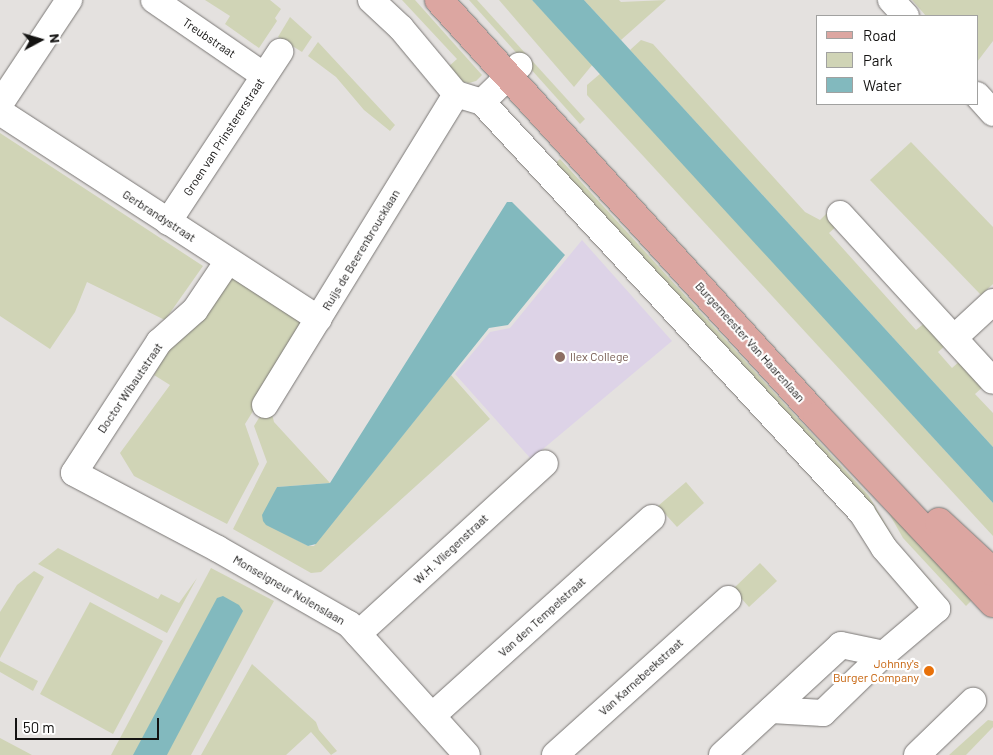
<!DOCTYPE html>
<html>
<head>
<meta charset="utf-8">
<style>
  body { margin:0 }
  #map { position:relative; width:993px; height:755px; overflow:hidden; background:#e4e1df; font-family:Barlow,sans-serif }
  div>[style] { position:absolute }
  .education>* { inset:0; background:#ddd3e7 }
  .green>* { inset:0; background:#d0d4b6 }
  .water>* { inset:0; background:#82b9be }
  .roads { filter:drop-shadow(0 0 1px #7a7775) drop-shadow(0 0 1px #7a7775) }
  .minor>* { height:26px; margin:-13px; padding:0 13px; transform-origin:13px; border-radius:13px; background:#fff }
  .major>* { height:28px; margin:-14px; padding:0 14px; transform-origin:14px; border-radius:14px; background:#dca6a1 }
  .dots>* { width:14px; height:14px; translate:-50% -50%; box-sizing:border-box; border:2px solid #fff; border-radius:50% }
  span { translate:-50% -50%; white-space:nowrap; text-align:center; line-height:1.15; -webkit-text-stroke:4.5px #fff; paint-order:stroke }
  .street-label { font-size:12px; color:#141312 }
  .education-label { font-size:12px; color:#785e54 }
  .left { translate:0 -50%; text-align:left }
  .food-label { font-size:12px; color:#c56008 }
  .right { translate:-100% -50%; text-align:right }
  .legend { position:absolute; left:816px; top:15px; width:162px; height:90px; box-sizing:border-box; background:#fff; border:1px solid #a1a1a0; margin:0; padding:6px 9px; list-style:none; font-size:15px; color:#141312 }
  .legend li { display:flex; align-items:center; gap:10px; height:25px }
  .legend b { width:25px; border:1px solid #a1a1a0 }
  .north { position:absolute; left:15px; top:15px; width:50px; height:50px; -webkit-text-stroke:4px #fff; paint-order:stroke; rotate:84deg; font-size:14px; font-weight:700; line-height:20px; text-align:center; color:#141312 }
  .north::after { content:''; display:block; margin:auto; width:18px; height:22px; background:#141312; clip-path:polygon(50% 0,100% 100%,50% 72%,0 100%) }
  .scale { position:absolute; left:15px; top:718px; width:144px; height:22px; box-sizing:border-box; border:2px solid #141312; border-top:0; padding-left:6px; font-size:15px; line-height:18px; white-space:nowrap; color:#141312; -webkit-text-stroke:4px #fff; paint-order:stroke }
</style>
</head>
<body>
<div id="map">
  <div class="education">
    <div style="clip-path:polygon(582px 240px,672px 341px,531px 459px,455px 374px,490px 332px,510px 328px)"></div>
  </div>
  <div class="green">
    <div style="clip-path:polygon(205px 0,270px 0,281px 9px,275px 18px,277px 21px,259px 48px,225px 24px,230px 16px)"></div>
    <div style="clip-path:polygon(402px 0,415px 0,482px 75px,476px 81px,469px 83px,459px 81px,447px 68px,457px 59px)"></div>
    <div style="clip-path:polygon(469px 0,477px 0,585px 119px,580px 124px)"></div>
    <div style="clip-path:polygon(499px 0,532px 0,593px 64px,574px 87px)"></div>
    <div style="clip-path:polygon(584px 0,619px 0,621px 2px,666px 0,621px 40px)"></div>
    <div style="clip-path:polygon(912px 0,993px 0,993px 41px,977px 62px,977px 16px,926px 16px)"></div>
    <div style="clip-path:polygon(290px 17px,312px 37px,302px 52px,278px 37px)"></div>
    <div style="clip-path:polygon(641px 40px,653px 44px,805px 212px,820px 220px,827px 213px,839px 224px,829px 233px,916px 330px,926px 322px,947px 344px,938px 352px,952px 368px,961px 360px,985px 385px,975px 394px,993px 413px,993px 447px,630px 50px)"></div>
    <div style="clip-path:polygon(318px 42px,395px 125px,390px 131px,364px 110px,336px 77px,308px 56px)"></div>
    <div style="clip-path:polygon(601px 73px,993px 503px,993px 536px,587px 95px,587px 85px)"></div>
    <div style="clip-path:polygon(0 133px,203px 266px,165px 320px,87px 282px,75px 312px,50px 349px,0 316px)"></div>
    <div style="clip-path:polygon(911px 142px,993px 227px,993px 284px,981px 295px,870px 180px)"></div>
    <div style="clip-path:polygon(560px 159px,869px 496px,897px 544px,937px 588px,932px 592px,553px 165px)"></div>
    <div style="clip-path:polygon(230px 278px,238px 278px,297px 316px,302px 325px,301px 333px,245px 424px,259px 464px,227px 524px,134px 476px,120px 453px,170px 385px,154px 375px,176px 333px)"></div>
    <div style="clip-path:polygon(451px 375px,490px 419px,321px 572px,311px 573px,233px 529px,267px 462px,254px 426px,265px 408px,272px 414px,274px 422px,330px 483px,277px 487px,265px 523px,308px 546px,314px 546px)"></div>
    <div style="clip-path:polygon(686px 482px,704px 503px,677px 527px,658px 506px)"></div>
    <div style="clip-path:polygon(878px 494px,978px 594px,966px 606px,903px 538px)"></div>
    <div style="clip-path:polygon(58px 548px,158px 599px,161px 594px,179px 603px,197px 578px,167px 633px,38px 564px)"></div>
    <div style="clip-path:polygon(760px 563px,777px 581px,749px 607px,733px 589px)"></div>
    <div style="clip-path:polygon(211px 568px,274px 601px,191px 755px,111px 755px)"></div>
    <div style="clip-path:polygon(34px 571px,44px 577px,0 658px,0 612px,17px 585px)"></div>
    <div style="clip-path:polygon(90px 602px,163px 641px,113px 734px,40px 694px)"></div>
    <div style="clip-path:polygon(0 661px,38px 681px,33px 691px,0 672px)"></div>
    <div style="clip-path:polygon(252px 664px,316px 722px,319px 730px,337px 751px,331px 755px,311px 732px,286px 755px,201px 755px)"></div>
    <div style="clip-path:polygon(988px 720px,993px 721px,993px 727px,966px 755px,949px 755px)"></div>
    <div style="clip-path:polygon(0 738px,32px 755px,0 755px)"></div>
  </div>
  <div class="water">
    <div style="clip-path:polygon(532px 0,584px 0,621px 40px,993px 447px,993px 503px)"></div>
    <div style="clip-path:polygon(507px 202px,512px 202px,565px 255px,508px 325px,489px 328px,316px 544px,308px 546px,266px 525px,263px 521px,262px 515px,277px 487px,330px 483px)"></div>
    <div style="clip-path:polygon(223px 596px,239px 605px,243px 611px,167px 755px,133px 755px,217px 598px)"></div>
  </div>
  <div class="roads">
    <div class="minor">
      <div style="left:154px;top:0;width:132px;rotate:34.5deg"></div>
      <div style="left:371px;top:0;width:41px;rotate:43deg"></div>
      <div style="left:401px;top:28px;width:86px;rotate:50.2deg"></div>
      <div style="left:456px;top:94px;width:27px;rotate:17deg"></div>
      <div style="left:482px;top:102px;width:52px;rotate:-44.2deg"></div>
      <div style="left:891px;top:0;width:22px;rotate:47deg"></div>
      <div style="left:977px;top:95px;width:24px;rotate:48deg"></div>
      <div style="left:482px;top:102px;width:560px;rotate:47.24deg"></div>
      <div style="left:862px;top:513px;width:41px;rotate:57.8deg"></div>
      <div style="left:884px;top:548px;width:81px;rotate:49deg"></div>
      <div style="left:937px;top:609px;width:70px;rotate:139.7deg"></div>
      <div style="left:884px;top:654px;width:85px;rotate:136deg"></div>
      <div style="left:823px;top:713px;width:52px;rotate:-176.7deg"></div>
      <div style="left:0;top:104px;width:125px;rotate:-56.4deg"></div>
      <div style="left:0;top:112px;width:380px;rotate:33deg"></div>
      <div style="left:840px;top:214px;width:226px;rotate:47.5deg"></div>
      <div style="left:168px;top:222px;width:204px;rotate:-56.6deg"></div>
      <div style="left:228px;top:261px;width:59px;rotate:124deg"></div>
      <div style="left:195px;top:310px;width:48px;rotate:138.4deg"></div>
      <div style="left:159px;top:342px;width:156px;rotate:123deg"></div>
      <div style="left:74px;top:473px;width:163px;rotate:27.8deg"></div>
      <div style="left:218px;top:549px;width:151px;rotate:29.8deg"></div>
      <div style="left:349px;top:624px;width:176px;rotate:48deg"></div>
      <div style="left:954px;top:338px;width:53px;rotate:-42.7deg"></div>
      <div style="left:265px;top:405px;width:365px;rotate:-58.4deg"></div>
      <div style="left:358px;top:634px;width:253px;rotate:-42.4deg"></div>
      <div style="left:432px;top:716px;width:296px;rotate:-42deg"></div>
      <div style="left:555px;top:755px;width:233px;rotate:-42deg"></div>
      <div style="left:722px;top:755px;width:162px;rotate:-42.7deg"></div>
      <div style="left:841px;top:645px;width:44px;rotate:11.8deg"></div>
      <div style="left:917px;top:755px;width:78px;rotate:-44deg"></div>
    </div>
    <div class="major">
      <div style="left:439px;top:0;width:562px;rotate:47.74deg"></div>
      <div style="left:817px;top:416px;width:257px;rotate:46.7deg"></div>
      <div style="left:939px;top:522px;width:74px;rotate:42.8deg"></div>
    </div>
  </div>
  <div class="dots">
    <div style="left:560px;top:357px;background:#8d6e63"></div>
    <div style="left:929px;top:671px;background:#e8710a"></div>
  </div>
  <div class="street-label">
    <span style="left:209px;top:38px;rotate:34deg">Treubstraat</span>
    <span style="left:224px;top:137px;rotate:-57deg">Groen van Prinstererstraat</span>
    <span style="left:159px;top:216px;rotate:33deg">Gerbrandystraat</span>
    <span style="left:361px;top:250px;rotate:-59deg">Ruijs de Beerenbroucklaan</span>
    <span style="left:750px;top:342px;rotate:48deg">Burgemeester Van Haarenlaan</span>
    <span style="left:130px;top:388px;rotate:-56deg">Doctor Wibautstraat</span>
    <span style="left:451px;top:549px;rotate:-43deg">W.H. Vliegenstraat</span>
    <span style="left:289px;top:590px;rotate:30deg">Monseigneur Nolenslaan</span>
    <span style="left:542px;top:617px;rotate:-42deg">Van den Tempelstraat</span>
    <span style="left:641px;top:677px;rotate:-42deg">Van Karnebeekstraat</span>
  </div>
  <div class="education-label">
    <span class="left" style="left:570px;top:357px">Ilex College</span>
  </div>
  <div class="food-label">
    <span class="right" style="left:919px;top:671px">Johnny's<br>Burger Company</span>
  </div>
  <ul class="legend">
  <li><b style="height:6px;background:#dca6a1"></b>Road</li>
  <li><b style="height:14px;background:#d0d4b6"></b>Park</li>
  <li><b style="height:14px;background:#82b9be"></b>Water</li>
  </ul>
  <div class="north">N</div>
  <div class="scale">50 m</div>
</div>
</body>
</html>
